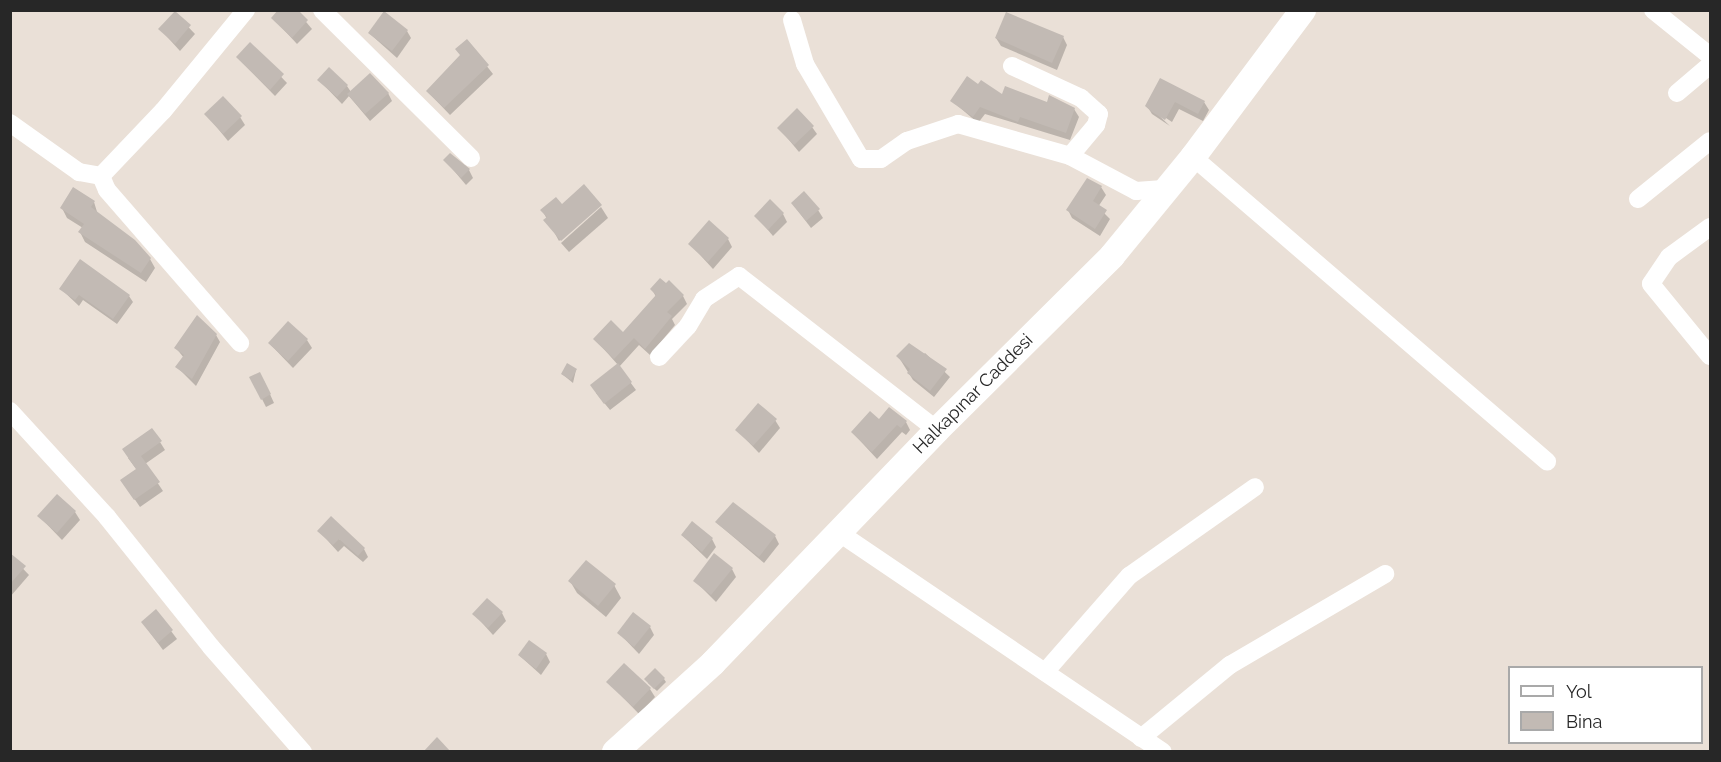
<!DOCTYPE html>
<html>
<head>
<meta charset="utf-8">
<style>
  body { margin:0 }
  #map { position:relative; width:1721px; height:762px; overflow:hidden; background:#eae0d7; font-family:Raleway,sans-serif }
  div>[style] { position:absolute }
  .shadow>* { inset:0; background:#0003 }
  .building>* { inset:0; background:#c2bab4 }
  .street>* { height:18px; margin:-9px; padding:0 9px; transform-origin:9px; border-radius:9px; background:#fff }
  .secondary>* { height:26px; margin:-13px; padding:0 13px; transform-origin:13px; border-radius:13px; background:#fff }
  span { translate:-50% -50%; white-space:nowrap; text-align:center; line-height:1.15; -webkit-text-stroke:6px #fff; paint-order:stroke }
  .street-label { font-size:18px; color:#272727 }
  .frame { position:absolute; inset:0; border:12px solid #272727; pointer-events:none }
  .legend { position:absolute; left:1508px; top:666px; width:195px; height:78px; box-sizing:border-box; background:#fff; border:2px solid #a9a9a9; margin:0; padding:8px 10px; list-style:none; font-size:18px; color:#272727 }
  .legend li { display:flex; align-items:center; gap:12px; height:30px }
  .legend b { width:30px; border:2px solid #a9a9a9 }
</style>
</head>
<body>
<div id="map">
  <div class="shadow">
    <div style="clip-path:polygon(296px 10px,312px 29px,297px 44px,273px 18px)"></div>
    <div style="clip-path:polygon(175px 13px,195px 34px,180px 51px,160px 29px)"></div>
    <div style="clip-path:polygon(407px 31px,411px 38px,397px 58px,369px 33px)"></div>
    <div style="clip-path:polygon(1063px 37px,1067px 45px,1057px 70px,1001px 46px,996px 38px)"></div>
    <div style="clip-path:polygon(467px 41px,493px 74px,450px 115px,428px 92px,461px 56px,457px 50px)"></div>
    <div style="clip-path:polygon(250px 44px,287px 83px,275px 96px,237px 57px)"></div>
    <div style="clip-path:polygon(319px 80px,347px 86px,351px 92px,388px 93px,392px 101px,370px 121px,349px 96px,342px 104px)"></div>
    <div style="clip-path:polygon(1161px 80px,1204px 102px,1209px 110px,1203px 121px,1179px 109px,1172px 122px,1151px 108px,1170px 126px,1152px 114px,1147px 106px)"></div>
    <div style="clip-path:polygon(979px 86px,1003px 96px,1074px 109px,1079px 117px,1070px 140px,985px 114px,978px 123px,952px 101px)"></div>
    <div style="clip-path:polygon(206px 114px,240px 117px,245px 125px,228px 141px)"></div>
    <div style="clip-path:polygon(812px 127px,817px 134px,799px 152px,779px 128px)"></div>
    <div style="clip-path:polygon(445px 160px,469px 170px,473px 178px,466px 185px)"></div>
    <div style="clip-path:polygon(1101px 187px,1106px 195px,1098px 207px,1110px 219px,1100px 236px,1072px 218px,1068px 210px)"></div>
    <div style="clip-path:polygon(94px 202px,98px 215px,150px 259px,155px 268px,146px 282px,85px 242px,80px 232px,83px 228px,67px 218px,62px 208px)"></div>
    <div style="clip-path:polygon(792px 203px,818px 210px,823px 218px,811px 228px)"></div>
    <div style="clip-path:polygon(600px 205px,559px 241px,542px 210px,562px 206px)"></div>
    <div style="clip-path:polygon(601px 207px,608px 218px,569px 252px,561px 243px)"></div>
    <div style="clip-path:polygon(783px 214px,787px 222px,773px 236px,756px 216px)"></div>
    <div style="clip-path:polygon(728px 239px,732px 247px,713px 269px,690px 244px)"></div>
    <div style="clip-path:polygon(61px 289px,129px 296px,133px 302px,117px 324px,83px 300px,79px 306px)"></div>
    <div style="clip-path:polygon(652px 289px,683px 296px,687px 304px,672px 319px,675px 325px,650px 355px,639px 345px,619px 367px,636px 390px,610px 410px,596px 393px,618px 365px,595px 339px,623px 334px,656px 297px)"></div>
    <div style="clip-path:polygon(216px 335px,220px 342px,196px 386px,177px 367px,184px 358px,176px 348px)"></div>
    <div style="clip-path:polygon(307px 340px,312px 348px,293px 368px,270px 344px)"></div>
    <div style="clip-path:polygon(925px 353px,950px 377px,934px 397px,913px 380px,898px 356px,921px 357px)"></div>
    <div style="clip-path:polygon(576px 370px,573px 383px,562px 374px)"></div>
    <div style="clip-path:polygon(264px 381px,274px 403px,266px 407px,262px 399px)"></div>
    <div style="clip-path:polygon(775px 420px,780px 428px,759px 453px,737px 430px)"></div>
    <div style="clip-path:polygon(879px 422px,906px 422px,910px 430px,906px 435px,902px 432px,877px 459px,852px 432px)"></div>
    <div style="clip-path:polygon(160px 442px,165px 450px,145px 464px,163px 491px,140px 507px,127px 488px,137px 470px,128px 458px)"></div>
    <div style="clip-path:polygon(75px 512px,80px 520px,62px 540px,39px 516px)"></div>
    <div style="clip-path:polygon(717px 523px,775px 536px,779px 544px,764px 563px)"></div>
    <div style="clip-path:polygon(319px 531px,364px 549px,368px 557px,363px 562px,344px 546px,338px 552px)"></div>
    <div style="clip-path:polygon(682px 535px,712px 539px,716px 547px,707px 559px)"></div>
    <div style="clip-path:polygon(10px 555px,29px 575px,10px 597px)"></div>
    <div style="clip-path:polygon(732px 569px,736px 577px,716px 602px,695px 581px)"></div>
    <div style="clip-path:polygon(570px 581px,614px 585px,621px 598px,606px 617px,577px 593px)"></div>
    <div style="clip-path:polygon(156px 611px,177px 639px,163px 650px,143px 623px)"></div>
    <div style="clip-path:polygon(502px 613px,506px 621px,493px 635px,474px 614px)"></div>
    <div style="clip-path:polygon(650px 627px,654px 635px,639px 654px,619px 633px)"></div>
    <div style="clip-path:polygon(546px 654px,550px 662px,541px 675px,520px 656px)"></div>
    <div style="clip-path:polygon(664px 679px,666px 682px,657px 691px,648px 683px)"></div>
    <div style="clip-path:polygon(608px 682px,650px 689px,655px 697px,639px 714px)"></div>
  </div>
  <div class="building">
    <div style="clip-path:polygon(278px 10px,298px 10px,308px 20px,292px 38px,271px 18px)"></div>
    <div style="clip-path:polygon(175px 11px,191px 25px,175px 44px,158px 29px)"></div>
    <div style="clip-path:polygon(384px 11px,408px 30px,392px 51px,368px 33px)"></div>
    <div style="clip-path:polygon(1006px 12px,1064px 36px,1052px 63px,995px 38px)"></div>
    <div style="clip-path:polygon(467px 39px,489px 65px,444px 108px,426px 91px,460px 55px,455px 49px)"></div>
    <div style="clip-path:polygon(250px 42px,284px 74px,270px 90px,236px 57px)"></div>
    <div style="clip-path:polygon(329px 67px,348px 85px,337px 97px,317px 80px)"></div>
    <div style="clip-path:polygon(370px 73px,389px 93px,365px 114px,347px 94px)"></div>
    <div style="clip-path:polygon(967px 76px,978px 84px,981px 80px,1002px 94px,1005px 86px,1047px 102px,1049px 95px,1075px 108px,1066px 133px,1020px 117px,1018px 122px,980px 107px,973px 117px,950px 101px)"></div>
    <div style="clip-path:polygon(1160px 78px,1205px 101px,1198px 114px,1175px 102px,1165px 120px,1152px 112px,1145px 106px)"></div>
    <div style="clip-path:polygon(223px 96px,242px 116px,223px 134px,204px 114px)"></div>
    <div style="clip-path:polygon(797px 108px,814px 126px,794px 145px,777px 128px)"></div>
    <div style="clip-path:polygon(450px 153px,470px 169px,461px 178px,443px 160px)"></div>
    <div style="clip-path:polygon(1087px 178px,1102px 186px,1093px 201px,1107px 210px,1095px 229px,1066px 210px)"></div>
    <div style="clip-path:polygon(584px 184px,602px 205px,561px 241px,543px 220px,547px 217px,540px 210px,556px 197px,562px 204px)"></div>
    <div style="clip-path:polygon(73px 187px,95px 201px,91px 207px,135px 240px,151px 258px,141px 273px,78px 232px,84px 224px,60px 208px)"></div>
    <div style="clip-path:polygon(804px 191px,820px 209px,806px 221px,791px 203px)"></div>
    <div style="clip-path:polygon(770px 199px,784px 213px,768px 230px,754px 216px)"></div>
    <div style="clip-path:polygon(709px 220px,729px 238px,708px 262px,688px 244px)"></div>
    <div style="clip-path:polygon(80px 259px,130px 295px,113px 319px,79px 295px,75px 300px,59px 289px)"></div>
    <div style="clip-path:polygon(660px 278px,666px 283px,669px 280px,684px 295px,667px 312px,672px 316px,645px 349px,634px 338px,614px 359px,593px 339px,611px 320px,623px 332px,656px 295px,650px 289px)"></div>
    <div style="clip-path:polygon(197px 315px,217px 334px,192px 379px,175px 367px,184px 355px,174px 348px)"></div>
    <div style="clip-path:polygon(288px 321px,308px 339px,288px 361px,268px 343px)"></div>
    <div style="clip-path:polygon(909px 343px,947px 369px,930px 391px,907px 373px,910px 369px,896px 356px)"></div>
    <div style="clip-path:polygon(567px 363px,577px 369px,571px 380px,561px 374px)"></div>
    <div style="clip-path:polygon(618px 363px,632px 382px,604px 404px,590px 385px)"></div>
    <div style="clip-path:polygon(260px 372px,271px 394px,261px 400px,249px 377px)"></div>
    <div style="clip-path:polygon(758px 403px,777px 419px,753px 446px,735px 430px)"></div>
    <div style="clip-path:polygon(889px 407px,907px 421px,901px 428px,897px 425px,872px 452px,851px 432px,870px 411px,879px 419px)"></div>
    <div style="clip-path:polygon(152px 428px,162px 441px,141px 456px,160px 482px,134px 500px,120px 480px,136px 469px,122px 449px)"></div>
    <div style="clip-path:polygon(57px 494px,76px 511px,57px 533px,37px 516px)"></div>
    <div style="clip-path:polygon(733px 502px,776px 535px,759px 557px,715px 522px)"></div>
    <div style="clip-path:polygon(331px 516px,365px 548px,358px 556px,339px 539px,333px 545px,317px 531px)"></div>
    <div style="clip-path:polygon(692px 521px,713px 538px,702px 552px,681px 535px)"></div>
    <div style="clip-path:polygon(10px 553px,26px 566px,10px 584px)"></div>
    <div style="clip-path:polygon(714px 553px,733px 568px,711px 595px,693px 581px)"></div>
    <div style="clip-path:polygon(586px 560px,616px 584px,598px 606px,568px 581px)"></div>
    <div style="clip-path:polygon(487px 598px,503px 612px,488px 628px,472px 614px)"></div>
    <div style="clip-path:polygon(156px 609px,173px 630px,158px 643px,141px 622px)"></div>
    <div style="clip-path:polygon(633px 612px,651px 626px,634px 647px,617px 633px)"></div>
    <div style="clip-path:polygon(529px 640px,547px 653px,536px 669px,518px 655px)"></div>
    <div style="clip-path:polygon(624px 663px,651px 688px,633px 707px,606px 682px)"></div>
    <div style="clip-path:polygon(655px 668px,665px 678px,654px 689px,644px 679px)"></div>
    <div style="clip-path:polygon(437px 737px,451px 752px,423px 752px)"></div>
  </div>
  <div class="street">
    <div style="left:322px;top:10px;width:210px;rotate:44.8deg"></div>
    <div style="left:1653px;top:10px;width:73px;rotate:38.9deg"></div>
    <div style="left:792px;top:20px;width:46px;rotate:73.5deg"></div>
    <div style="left:805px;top:64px;width:110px;rotate:59.5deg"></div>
    <div style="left:861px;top:159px;width:20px"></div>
    <div style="left:881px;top:159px;width:32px;rotate:-35deg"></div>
    <div style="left:907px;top:141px;width:54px;rotate:-18.4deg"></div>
    <div style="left:958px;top:124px;width:116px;rotate:15.9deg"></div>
    <div style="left:1070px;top:156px;width:75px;rotate:27.9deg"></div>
    <div style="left:1136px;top:191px;width:31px;rotate:-4deg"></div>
    <div style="left:1012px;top:66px;width:76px;rotate:24.9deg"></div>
    <div style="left:1081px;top:98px;width:24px;rotate:42deg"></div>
    <div style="left:1099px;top:114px;width:11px;rotate:105deg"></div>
    <div style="left:1096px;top:125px;width:40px;rotate:130deg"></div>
    <div style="left:1677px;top:93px;width:43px;rotate:-40.3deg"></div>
    <div style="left:10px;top:123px;width:85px;rotate:35.4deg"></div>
    <div style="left:79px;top:172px;width:22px;rotate:10deg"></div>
    <div style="left:101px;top:176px;width:90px;rotate:-46.4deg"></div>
    <div style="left:163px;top:111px;width:131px;rotate:-50.6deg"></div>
    <div style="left:1193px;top:157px;width:467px;rotate:40.7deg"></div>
    <div style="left:101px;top:176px;width:15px;rotate:67deg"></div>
    <div style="left:107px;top:190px;width:203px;rotate:49deg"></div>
    <div style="left:1638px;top:199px;width:92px;rotate:-38.9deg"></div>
    <div style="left:1710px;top:227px;width:51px;rotate:143.8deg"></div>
    <div style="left:1669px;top:257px;width:32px;rotate:124deg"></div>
    <div style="left:1651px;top:284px;width:93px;rotate:50.7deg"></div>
    <div style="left:659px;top:357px;width:42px;rotate:-46.9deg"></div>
    <div style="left:688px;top:326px;width:31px;rotate:-59deg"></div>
    <div style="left:704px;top:299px;width:42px;rotate:-33.3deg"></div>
    <div style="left:739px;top:276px;width:251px;rotate:37.9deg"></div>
    <div style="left:10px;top:411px;width:144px;rotate:47.5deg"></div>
    <div style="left:107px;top:517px;width:166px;rotate:51.3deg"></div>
    <div style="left:211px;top:647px;width:140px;rotate:48.8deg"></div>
    <div style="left:838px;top:532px;width:392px;rotate:34.1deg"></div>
    <div style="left:1045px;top:672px;width:128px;rotate:-48.8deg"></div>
    <div style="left:1129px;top:576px;width:154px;rotate:-35.2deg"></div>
    <div style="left:1141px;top:738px;width:115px;rotate:-39.4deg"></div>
    <div style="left:1230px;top:665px;width:180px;rotate:-30.4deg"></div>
  </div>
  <div class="secondary">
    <div style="left:615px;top:752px;width:132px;rotate:-42.2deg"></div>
    <div style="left:713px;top:663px;width:323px;rotate:-46.1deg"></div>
    <div style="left:937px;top:430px;width:247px;rotate:-44.8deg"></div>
    <div style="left:1112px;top:256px;width:128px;rotate:-50.7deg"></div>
    <div style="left:1193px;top:157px;width:184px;rotate:-53.2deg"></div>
  </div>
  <div class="street-label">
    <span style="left:973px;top:394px;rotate:-45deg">Halkapınar Caddesi</span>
  </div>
  <div class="frame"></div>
  <ul class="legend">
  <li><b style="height:8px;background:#fff"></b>Yol</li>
  <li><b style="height:16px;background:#c2bab4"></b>Bina</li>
  </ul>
</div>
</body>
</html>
